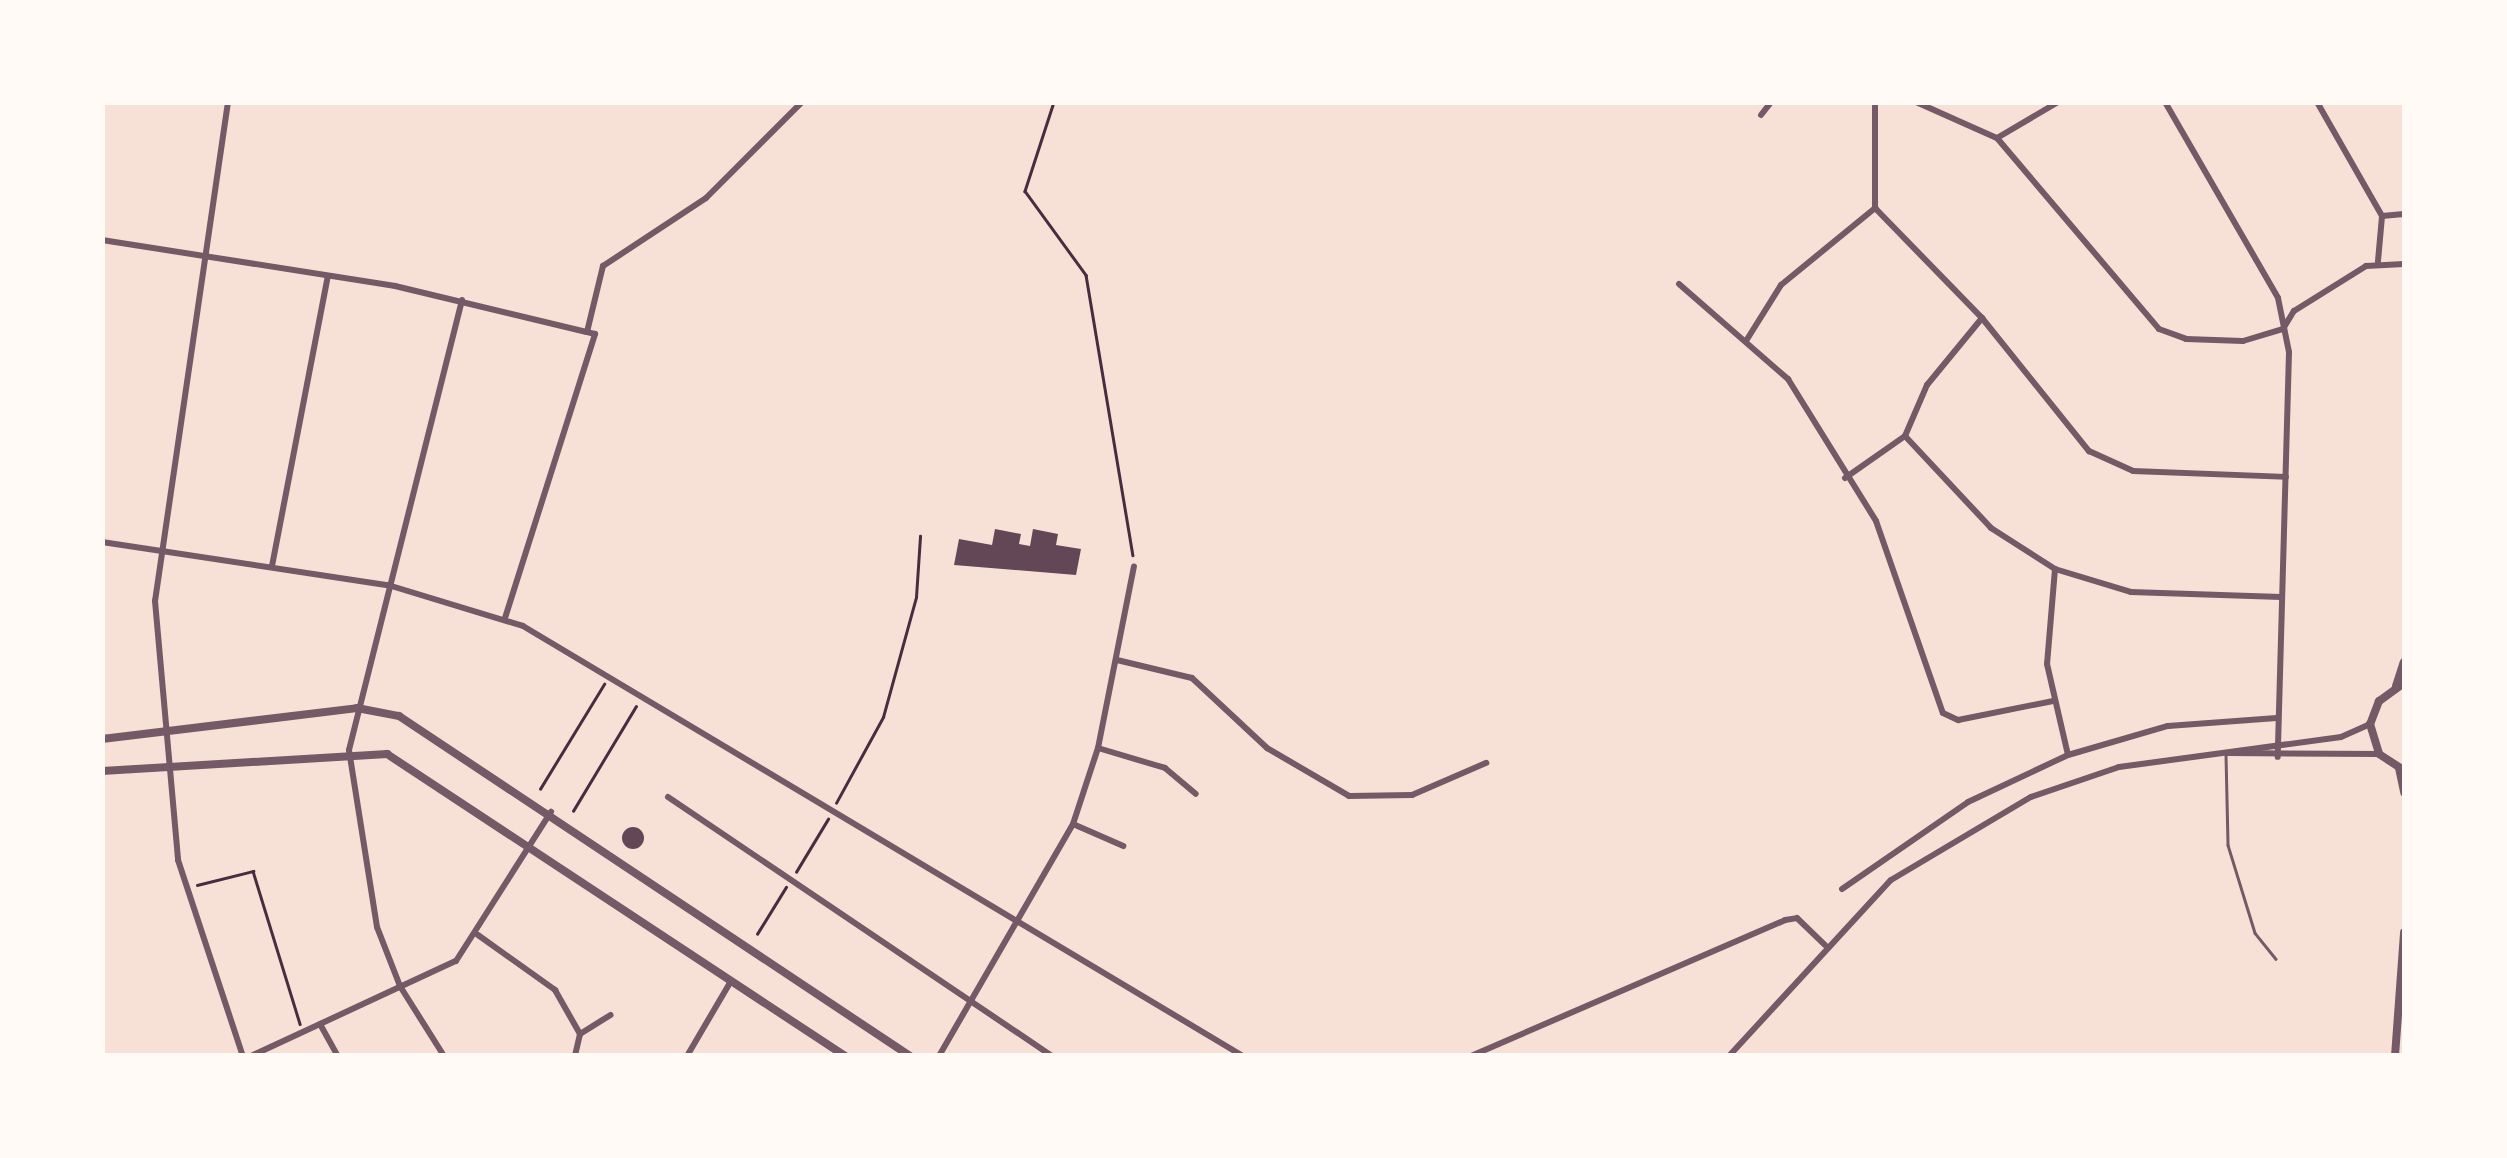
<!DOCTYPE html>
<html>
<head>
<meta charset="utf-8">
<style>
  body { margin:0 }
  #map { position:relative; width:2507px; height:1158px; overflow:hidden; background:#f7e1d7; font-family:Jost,sans-serif }
  div>[style] { position:absolute }
  .building>* { inset:0; background:#644757 }
  .round { border-radius:50% }
  .path>* { height:2.5px; margin:-1.25px; padding:0 1.25px; transform-origin:1.25px; border-radius:1.25px; background:#4a2c40 }
  .service>* { height:2.5px; margin:-1.25px; padding:0 1.25px; transform-origin:1.25px; border-radius:1.25px; background:#755966 }
  .minor>* { height:6px; margin:-3px; padding:0 3px; transform-origin:3px; border-radius:3px; background:#755966 }
  .tertiary>* { height:8px; margin:-4px; padding:0 4px; transform-origin:4px; border-radius:4px; background:#755966 }
  span { translate:-50% -50%; white-space:nowrap; text-align:center; line-height:1.15; -webkit-text-stroke:9px #fffaf5; paint-order:stroke }
  .frame { position:absolute; inset:0; border:105px solid #fffaf5; pointer-events:none }
</style>
</head>
<body>
<div id="map">
  <div class="building">
    <div style="clip-path:polygon(995px 529px,1021px 534px,1019px 544px,1030px 546px,1033px 529px,1058px 534px,1056px 545px,1081px 549px,1076px 575px,954px 565px,959px 539px,992px 545px)"></div>
    <div class="round" style="left:622px;top:827px;width:22px;height:22px"></div>
  </div>
  <div class="path">
    <div style="left:1054px;top:102px;width:94px;rotate:108deg"></div>
    <div style="left:1025px;top:191px;width:104px;rotate:54deg"></div>
    <div style="left:1086px;top:275px;width:284px;rotate:80.5deg"></div>
    <div style="left:540px;top:789px;width:123px;rotate:-58.6deg"></div>
    <div style="left:836px;top:803px;width:98px;rotate:-61.3deg"></div>
    <div style="left:883px;top:717px;width:124px;rotate:-74.6deg"></div>
    <div style="left:916px;top:597px;width:61px;rotate:-86.2deg"></div>
    <div style="left:573px;top:811px;width:122px;rotate:-59deg"></div>
    <div style="left:796px;top:872px;width:62px;rotate:-58.9deg"></div>
    <div style="left:197px;top:885px;width:58px;rotate:-14deg"></div>
    <div style="left:253px;top:871px;width:160px;rotate:72.9deg"></div>
    <div style="left:757px;top:934px;width:55px;rotate:-58.3deg"></div>
  </div>
  <div class="service">
    <div style="left:2226px;top:755px;width:90px;rotate:88.7deg"></div>
    <div style="left:2228px;top:845px;width:92px;rotate:72.9deg"></div>
    <div style="left:2255px;top:933px;width:33px;rotate:51deg"></div>
  </div>
  <div class="minor">
    <div style="left:228px;top:102px;width:504px;rotate:98.32deg"></div>
    <div style="left:155px;top:601px;width:260px;rotate:84.9deg"></div>
    <div style="left:178px;top:860px;width:206px;rotate:71.7deg"></div>
    <div style="left:1916px;top:102px;width:89px;rotate:24deg"></div>
    <div style="left:1997px;top:138px;width:250px;rotate:49.7deg"></div>
    <div style="left:2159px;top:329px;width:29px;rotate:20deg"></div>
    <div style="left:2186px;top:339px;width:57px;rotate:2deg"></div>
    <div style="left:2243px;top:341px;width:42px;rotate:-16.7deg"></div>
    <div style="left:2283px;top:329px;width:21px;rotate:-59deg"></div>
    <div style="left:2294px;top:311px;width:85px;rotate:-32deg"></div>
    <div style="left:2366px;top:266px;width:38px;rotate:-3deg"></div>
    <div style="left:2165px;top:102px;width:226px;rotate:60deg"></div>
    <div style="left:2278px;top:298px;width:55px;rotate:78.5deg"></div>
    <div style="left:2289px;top:352px;width:405px;rotate:91.6deg"></div>
    <div style="left:2317px;top:102px;width:131px;rotate:60.3deg"></div>
    <div style="left:1761px;top:115px;width:16px;rotate:-52deg"></div>
    <div style="left:1997px;top:138px;width:71px;rotate:-30.5deg"></div>
    <div style="left:1875px;top:208px;width:153px;rotate:45.8deg"></div>
    <div style="left:1982px;top:318px;width:171px;rotate:51.2deg"></div>
    <div style="left:2089px;top:451px;width:48px;rotate:24.4deg"></div>
    <div style="left:2133px;top:471px;width:153px;rotate:2.2deg"></div>
    <div style="left:2382px;top:216px;width:22px;rotate:-5deg"></div>
    <div style="left:102px;top:240px;width:297px;rotate:8.9deg"></div>
    <div style="left:395px;top:286px;width:197px;rotate:13.5deg"></div>
    <div style="left:2378px;top:261px;width:45px;rotate:-84.9deg"></div>
    <div style="left:1679px;top:284px;width:145px;rotate:41.1deg"></div>
    <div style="left:1788px;top:379px;width:167px;rotate:58.2deg"></div>
    <div style="left:1876px;top:521px;width:203px;rotate:70.8deg"></div>
    <div style="left:1943px;top:713px;width:17px;rotate:25deg"></div>
    <div style="left:1958px;top:720px;width:97px;rotate:-11.3deg"></div>
    <div style="left:1746px;top:341px;width:66px;rotate:-58deg"></div>
    <div style="left:1781px;top:285px;width:122px;rotate:-39.3deg"></div>
    <div style="left:1875px;top:208px;width:106px;rotate:-90deg"></div>
    <div style="left:1905px;top:436px;width:126px;rotate:46.9deg"></div>
    <div style="left:1991px;top:528px;width:76px;rotate:32.6deg"></div>
    <div style="left:2055px;top:569px;width:79px;rotate:16.8deg"></div>
    <div style="left:2131px;top:592px;width:150px;rotate:1.9deg"></div>
    <div style="left:1845px;top:478px;width:73px;rotate:-35deg"></div>
    <div style="left:1905px;top:436px;width:56px;rotate:-66.7deg"></div>
    <div style="left:1927px;top:385px;width:87px;rotate:-50.6deg"></div>
    <div style="left:102px;top:542px;width:289px;rotate:8.6deg"></div>
    <div style="left:388px;top:585px;width:141px;rotate:16.9deg"></div>
    <div style="left:523px;top:626px;width:839px;rotate:30.85deg"></div>
    <div style="left:272px;top:566px;width:295px;rotate:-79.1deg"></div>
    <div style="left:2055px;top:569px;width:95px;rotate:94.8deg"></div>
    <div style="left:2047px;top:664px;width:93px;rotate:77deg"></div>
    <div style="left:505px;top:618px;width:298px;rotate:-72.4deg"></div>
    <div style="left:595px;top:334px;width:8px;rotate:-166deg"></div>
    <div style="left:587px;top:332px;width:68px;rotate:-76.4deg"></div>
    <div style="left:603px;top:266px;width:123px;rotate:-33.4deg"></div>
    <div style="left:706px;top:198px;width:136px;rotate:-45deg"></div>
    <div style="left:1117px;top:660px;width:77px;rotate:13.5deg"></div>
    <div style="left:1192px;top:678px;width:103px;rotate:43deg"></div>
    <div style="left:1267px;top:748px;width:95px;rotate:30.3deg"></div>
    <div style="left:1349px;top:796px;width:63px;rotate:-0.9deg"></div>
    <div style="left:1412px;top:795px;width:81px;rotate:-23.4deg"></div>
    <div style="left:1098px;top:748px;width:70px;rotate:16.6deg"></div>
    <div style="left:1165px;top:768px;width:40px;rotate:40deg"></div>
    <div style="left:2227px;top:753px;width:152px;rotate:0.4deg"></div>
    <div style="left:668px;top:797px;width:463px;rotate:34deg"></div>
    <div style="left:1073px;top:824px;width:55px;rotate:23.7deg"></div>
    <div style="left:1842px;top:889px;width:153px;rotate:-34.6deg"></div>
    <div style="left:1968px;top:802px;width:110px;rotate:-25.2deg"></div>
    <div style="left:2068px;top:755px;width:104px;rotate:-16.2deg"></div>
    <div style="left:2168px;top:726px;width:109px;rotate:-4.2deg"></div>
    <div style="left:478px;top:935px;width:95px;rotate:35.5deg"></div>
    <div style="left:555px;top:990px;width:51px;rotate:60.4deg"></div>
    <div style="left:580px;top:1034px;width:23px;rotate:103deg"></div>
    <div style="left:320px;top:1024px;width:37px;rotate:61deg"></div>
    <div style="left:580px;top:1034px;width:36px;rotate:-32deg"></div>
    <div style="left:251px;top:1056px;width:226px;rotate:-24.9deg"></div>
    <div style="left:456px;top:961px;width:177px;rotate:-57.5deg"></div>
    <div style="left:444px;top:1056px;width:83px;rotate:-122.2deg"></div>
    <div style="left:400px;top:986px;width:63px;rotate:-111.3deg"></div>
    <div style="left:377px;top:927px;width:179px;rotate:-99deg"></div>
    <div style="left:349px;top:750px;width:464px;rotate:-75.9deg"></div>
    <div style="left:687px;top:1056px;width:87px;rotate:-59.6deg"></div>
    <div style="left:939px;top:1056px;width:268px;rotate:-60deg"></div>
    <div style="left:1073px;top:824px;width:80px;rotate:-71.8deg"></div>
    <div style="left:1098px;top:748px;width:185px;rotate:-78.8deg"></div>
    <div style="left:1471px;top:1056px;width:342px;rotate:-23.4deg"></div>
    <div style="left:1785px;top:920px;width:12px;rotate:-9deg"></div>
    <div style="left:1797px;top:918px;width:39px;rotate:44deg"></div>
    <div style="left:1729px;top:1056px;width:239px;rotate:-47.4deg"></div>
    <div style="left:1891px;top:880px;width:163px;rotate:-30.7deg"></div>
    <div style="left:2031px;top:797px;width:93px;rotate:-18.8deg"></div>
    <div style="left:2119px;top:767px;width:224px;rotate:-7.7deg"></div>
    <div style="left:2341px;top:737px;width:32px;rotate:-24deg"></div>
  </div>
  <div class="tertiary">
    <div style="left:2404px;top:683px;width:31px;rotate:144deg"></div>
    <div style="left:2379px;top:701px;width:25px;rotate:111deg"></div>
    <div style="left:2370px;top:724px;width:31px;rotate:73deg"></div>
    <div style="left:2379px;top:754px;width:30px;rotate:33deg"></div>
    <div style="left:2396px;top:686px;width:25px;rotate:-72deg"></div>
    <div style="left:102px;top:739px;width:257px;rotate:-6.9deg"></div>
    <div style="left:357px;top:708px;width:43px;rotate:10.8deg"></div>
    <div style="left:399px;top:716px;width:614px;rotate:33.64deg"></div>
    <div style="left:2399px;top:768px;width:25px;rotate:78deg"></div>
    <div style="left:102px;top:771px;width:286px;rotate:-3.4deg"></div>
    <div style="left:387px;top:754px;width:549px;rotate:33.4deg"></div>
    <div style="left:2395px;top:1056px;width:124px;rotate:-85.8deg"></div>
  </div>
  <div class="frame"></div>
</div>
</body>
</html>
